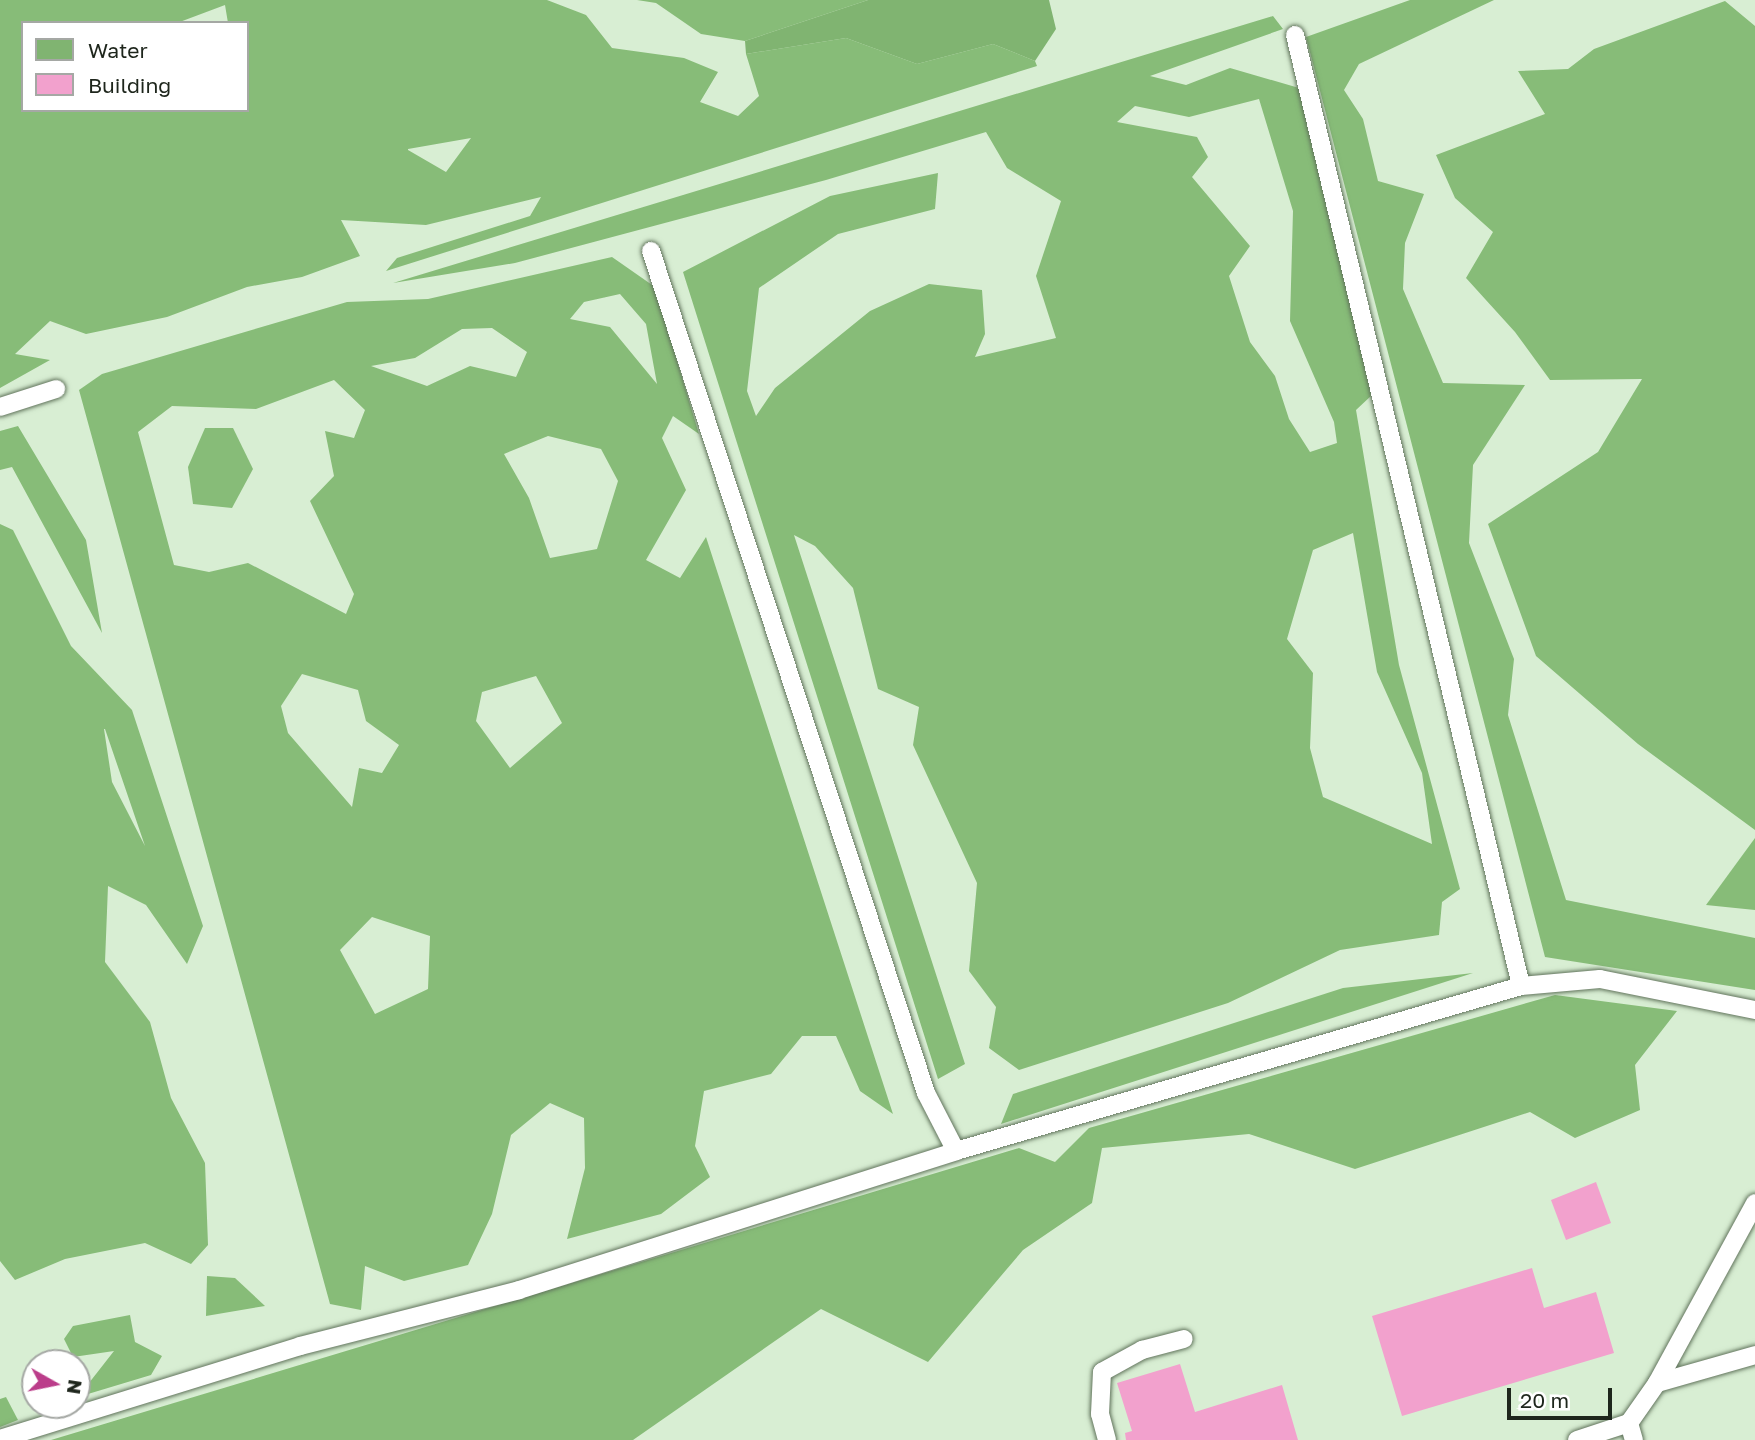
<!DOCTYPE html>
<html>
<head>
<meta charset="utf-8">
<style>
  body { margin:0 }
  #map { position:relative; width:1755px; height:1440px; overflow:hidden; background:#d8eed3; font-family:"Golos Text",sans-serif }
  div>[style] { position:absolute }
  .forest>* { inset:0; background:#87bc78 }
  .water>* { inset:0; background:#80b471 }
  .building>* { inset:0; background:#f2a1cd }
  .roads { filter:drop-shadow(0 0 2px #61745c) drop-shadow(0 0 2px #61745c) }
  .lane>* { height:18px; margin:-9px; padding:0 9px; transform-origin:9px; border-radius:9px; background:#fff }
  span { translate:-50% -50%; white-space:nowrap; text-align:center; line-height:1.15; -webkit-text-stroke:7px #fff; paint-order:stroke }
  .legend { position:absolute; left:21px; top:21px; width:228px; height:91px; box-sizing:border-box; background:#fff; border:2px solid #a5a8a4; margin:0; padding:9px 12px; list-style:none; font-size:21px; color:#1e261c }
  .legend li { display:flex; align-items:center; gap:14px; height:35px }
  .legend b { width:35px; border:2px solid #a5a8a4 }
  .north { position:absolute; left:21px; top:1349px; width:70px; height:70px; box-sizing:border-box; background:#fff; border:2px solid #a5a8a4; border-radius:50%; rotate:99deg; font-size:19px; font-weight:700; line-height:28px; text-align:center; color:#1e261c }
  .north::after { content:''; display:block; margin:auto; width:24px; height:32px; background:#bb3d8a; clip-path:polygon(50% 0,100% 100%,50% 72%,0 100%) }
  .scale { position:absolute; left:1507px; top:1388px; width:105px; height:32px; box-sizing:border-box; border:4px solid #1e261c; border-top:0; padding-left:9px; font-size:21px; line-height:24px; white-space:nowrap; color:#1e261c; -webkit-text-stroke:5px #fff; paint-order:stroke }
</style>
</head>
<body>
<div id="map">
  <div class="forest">
    <div style="clip-path:polygon(evenodd,0 0,547px 0,586px 15px,612px 48px,684px 58px,718px 72px,700px 102px,738px 116px,759px 96px,746px 54px,846px 38px,917px 64px,993px 44px,1035px 61px,1037px 66px,386px 271px,397px 258px,530px 216px,541px 197px,426px 225px,341px 220px,360px 256px,302px 277px,247px 287px,167px 317px,86px 334px,50px 321px,15px 354px,50px 360px,0 388px,0 0,225px 5px,228px 23px,247px 23px,247px 110px,23px 110px,23px 23px,177px 23px,225px 5px,0 0,471px 138px,446px 172px,408px 150px,408px 149px,471px 138px)"></div>
    <div style="clip-path:polygon(637px 0,868px 0,745px 41px,701px 34px,656px 3px)"></div>
    <div style="clip-path:polygon(1410px 0,1494px 0,1359px 64px,1344px 90px,1363px 119px,1378px 181px,1424px 194px,1405px 243px,1403px 289px,1443px 383px,1525px 385px,1473px 465px,1469px 543px,1514px 659px,1508px 715px,1566px 900px,1755px 938px,1755px 990px,1545px 957px,1306px 37px)"></div>
    <div style="clip-path:polygon(1725px 1px,1755px 26px,1755px 830px,1638px 744px,1536px 656px,1488px 524px,1598px 452px,1642px 379px,1550px 380px,1515px 332px,1466px 278px,1493px 232px,1455px 198px,1436px 155px,1545px 114px,1518px 71px,1568px 69px,1594px 49px)"></div>
    <div style="clip-path:polygon(evenodd,1273px 16px,1283px 29px,1150px 76px,1186px 85px,1230px 68px,1299px 88px,1372px 395px,1356px 410px,1399px 665px,1460px 889px,1442px 902px,1439px 935px,1340px 950px,1228px 1003px,1019px 1070px,989px 1048px,996px 1007px,969px 971px,977px 883px,913px 745px,919px 707px,878px 689px,853px 588px,815px 546px,794px 535px,965px 1064px,938px 1079px,683px 272px,830px 196px,938px 173px,935px 209px,838px 234px,759px 288px,747px 391px,756px 416px,775px 388px,870px 311px,929px 284px,982px 290px,985px 334px,975px 357px,1056px 338px,1036px 276px,1061px 201px,1007px 168px,986px 132px,826px 180px,515px 263px,393px 283px,1273px 16px,1259px 99px,1293px 211px,1290px 321px,1334px 422px,1337px 443px,1310px 452px,1289px 419px,1275px 376px,1250px 342px,1229px 276px,1250px 246px,1192px 177px,1208px 157px,1197px 137px,1117px 122px,1135px 106px,1189px 117px,1259px 99px,1273px 16px,1353px 533px,1377px 672px,1422px 773px,1432px 844px,1323px 797px,1310px 748px,1313px 673px,1287px 639px,1313px 550px,1353px 533px)"></div>
    <div style="clip-path:polygon(evenodd,612px 257px,655px 287px,699px 434px,673px 416px,662px 438px,686px 490px,646px 560px,680px 578px,706px 537px,893px 1114px,860px 1091px,836px 1036px,802px 1036px,771px 1074px,704px 1091px,695px 1146px,710px 1177px,661px 1214px,567px 1239px,585px 1168px,584px 1118px,550px 1103px,511px 1135px,492px 1214px,468px 1265px,404px 1281px,365px 1266px,361px 1310px,330px 1304px,79px 390px,102px 374px,347px 302px,428px 299px,612px 257px,620px 294px,646px 324px,657px 384px,610px 327px,570px 319px,584px 302px,620px 294px,612px 257px,492px 328px,527px 352px,516px 377px,470px 366px,427px 386px,371px 366px,415px 358px,462px 329px,492px 328px,612px 257px,334px 380px,365px 410px,354px 438px,325px 431px,334px 476px,310px 501px,354px 594px,346px 614px,248px 563px,209px 572px,174px 565px,138px 432px,172px 406px,256px 409px,334px 380px,612px 257px,548px 436px,601px 449px,618px 481px,597px 549px,550px 558px,529px 498px,504px 454px,548px 436px,612px 257px,302px 674px,358px 690px,366px 721px,399px 745px,382px 773px,359px 768px,352px 807px,288px 733px,281px 706px,302px 674px,612px 257px,536px 676px,562px 723px,510px 768px,476px 721px,482px 692px,536px 676px,612px 257px,372px 917px,430px 936px,428px 989px,375px 1014px,340px 950px,372px 917px)"></div>
    <div style="clip-path:polygon(18px 426px,86px 540px,102px 633px,12px 467px,0 470px,0 431px)"></div>
    <div style="clip-path:polygon(205px 428px,233px 428px,253px 469px,232px 508px,193px 504px,188px 467px)"></div>
    <div style="clip-path:polygon(evenodd,0 524px,13px 530px,71px 646px,132px 710px,203px 926px,187px 964px,146px 905px,108px 886px,105px 962px,150px 1022px,171px 1098px,205px 1163px,208px 1245px,191px 1264px,145px 1243px,65px 1259px,15px 1280px,0 1261px,0 524px,104px 729px,105px 729px,145px 846px,112px 782px,104px 729px)"></div>
    <div style="clip-path:polygon(1755px 838px,1755px 910px,1706px 905px)"></div>
    <div style="clip-path:polygon(1473px 973px,1001px 1124px,1013px 1094px,1343px 988px)"></div>
    <div style="clip-path:polygon(1555px 995px,1677px 1011px,1635px 1065px,1640px 1110px,1575px 1138px,1530px 1112px,1355px 1169px,1249px 1134px,1102px 1148px,1092px 1203px,1023px 1250px,928px 1362px,821px 1309px,633px 1440px,51px 1440px,1019px 1148px,1055px 1162px,1089px 1128px)"></div>
    <div style="clip-path:polygon(207px 1276px,235px 1278px,265px 1306px,206px 1316px)"></div>
    <div style="clip-path:polygon(130px 1315px,135px 1342px,162px 1356px,151px 1375px,78px 1397px,114px 1351px,73px 1357px,64px 1339px,73px 1326px)"></div>
    <div style="clip-path:polygon(6px 1397px,18px 1420px,0 1427px,0 1399px)"></div>
  </div>
  <div class="water">
    <div style="clip-path:polygon(868px 0,1049px 0,1056px 29px,1035px 61px,993px 44px,917px 64px,846px 38px,746px 54px,745px 41px)"></div>
  </div>
  <div class="building">
    <div style="clip-path:polygon(1596px 1182px,1611px 1223px,1566px 1240px,1551px 1200px)"></div>
    <div style="clip-path:polygon(1532px 1268px,1544px 1308px,1596px 1292px,1614px 1353px,1402px 1416px,1372px 1316px)"></div>
    <div style="clip-path:polygon(1180px 1364px,1195px 1412px,1282px 1385px,1298px 1440px,1126px 1440px,1125px 1433px,1132px 1431px,1117px 1383px)"></div>
  </div>
  <div class="roads">
    <div class="lane">
      <div style="left:1295px;top:35px;width:977px;rotate:76.63deg"></div>
      <div style="left:651px;top:251px;width:886px;rotate:71.91deg"></div>
      <div style="left:926px;top:1093px;width:65px;rotate:62.7deg"></div>
      <div style="left:0;top:407px;width:59px;rotate:-17.8deg"></div>
      <div style="left:1657px;top:1383px;width:205px;rotate:-61.4deg"></div>
      <div style="left:1629px;top:1423px;width:18px;rotate:74deg"></div>
      <div style="left:0;top:1439px;width:314px;rotate:-17.2deg"></div>
      <div style="left:300px;top:1346px;width:226px;rotate:-14.3deg"></div>
      <div style="left:519px;top:1290px;width:459px;rotate:-17.6deg"></div>
      <div style="left:956px;top:1151px;width:589px;rotate:-16.28deg"></div>
      <div style="left:1521px;top:986px;width:79px;rotate:-5.1deg"></div>
      <div style="left:1600px;top:979px;width:158px;rotate:11.3deg"></div>
      <div style="left:1107px;top:1440px;width:27px;rotate:-105deg"></div>
      <div style="left:1100px;top:1414px;width:42px;rotate:-87.3deg"></div>
      <div style="left:1102px;top:1372px;width:46px;rotate:-28.8deg"></div>
      <div style="left:1142px;top:1350px;width:43px;rotate:-14.7deg"></div>
      <div style="left:1577px;top:1440px;width:55px;rotate:-18.1deg"></div>
      <div style="left:1629px;top:1423px;width:49px;rotate:-55deg"></div>
      <div style="left:1657px;top:1383px;width:102px;rotate:-15.9deg"></div>
    </div>
  </div>
  <ul class="legend">
  <li><b style="height:19px;background:#80b471"></b>Water</li>
  <li><b style="height:19px;background:#f2a1cd"></b>Building</li>
  </ul>
  <div class="north">N</div>
  <div class="scale">20 m</div>
</div>
</body>
</html>
